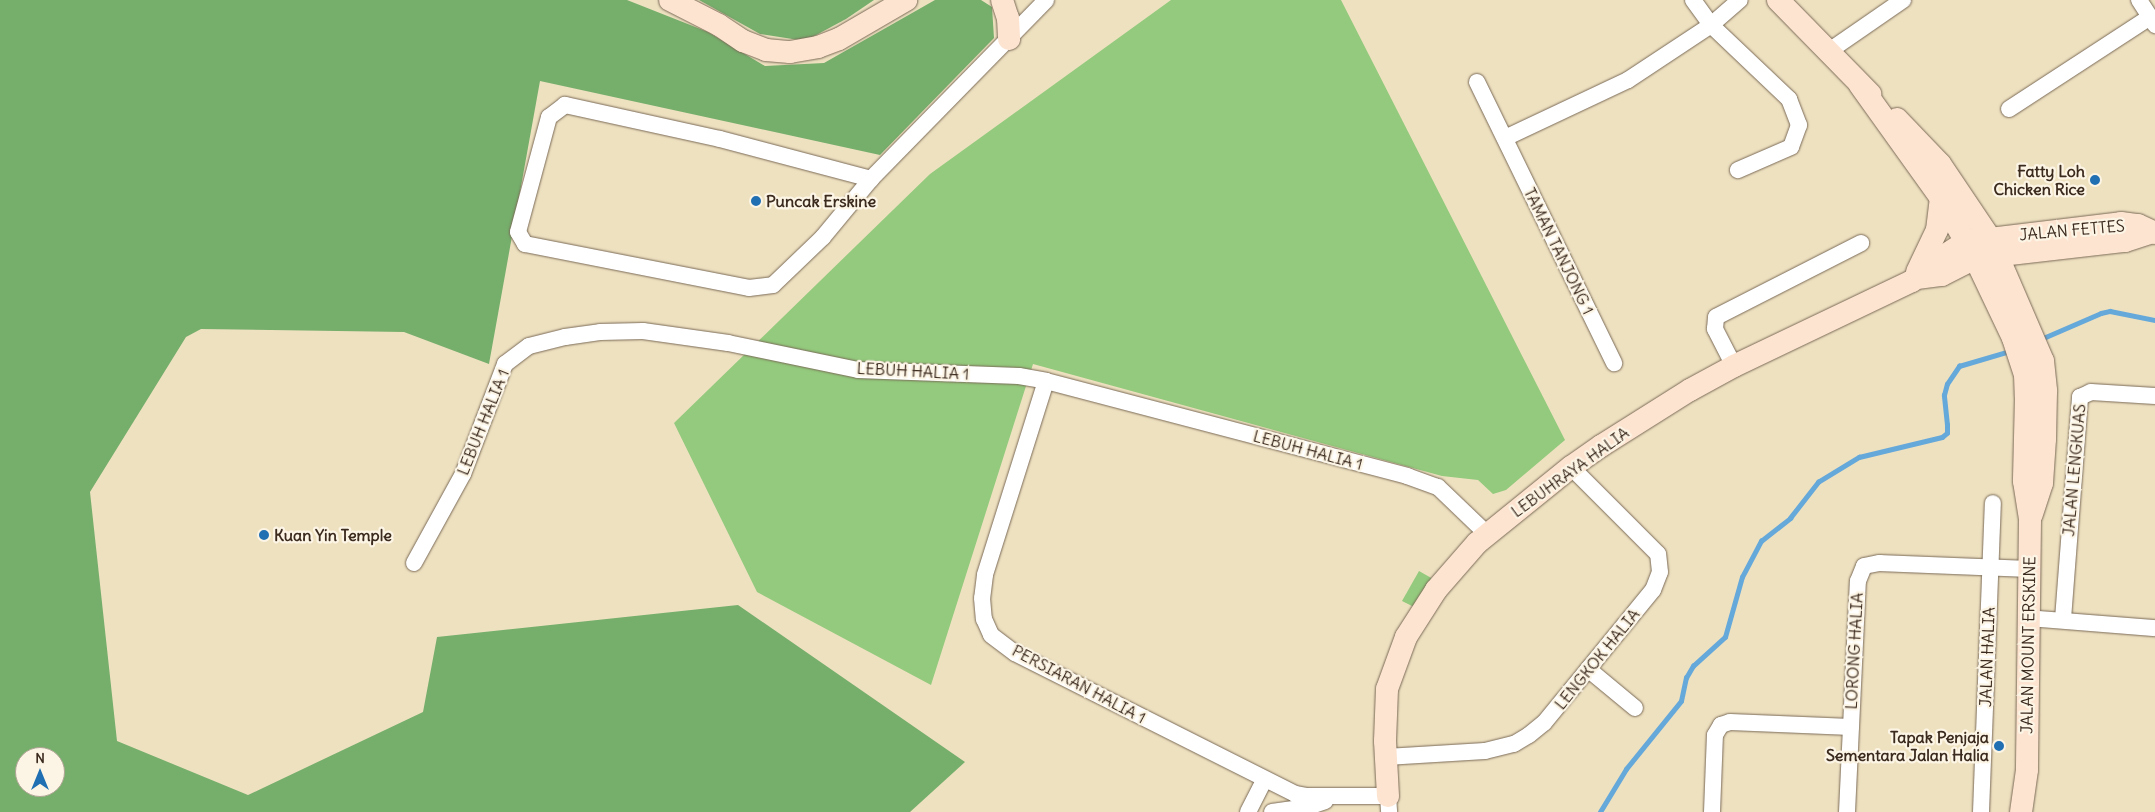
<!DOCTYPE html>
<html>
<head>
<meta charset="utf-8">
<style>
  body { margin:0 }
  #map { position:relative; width:2155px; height:812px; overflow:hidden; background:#eee1c0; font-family:Delius,sans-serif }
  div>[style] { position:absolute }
  .green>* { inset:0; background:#93ca7d }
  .forest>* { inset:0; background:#76ae6c }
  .stream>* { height:4.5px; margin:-2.25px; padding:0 2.25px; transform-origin:2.25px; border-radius:2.25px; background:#65a8da }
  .roads { filter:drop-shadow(0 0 1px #7a6a57) drop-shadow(0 0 1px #7a6a57) }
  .street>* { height:16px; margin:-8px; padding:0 8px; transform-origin:8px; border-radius:8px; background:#fff }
  .secondary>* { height:22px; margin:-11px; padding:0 11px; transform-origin:11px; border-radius:11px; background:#fde4d1 }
  .dots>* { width:14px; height:14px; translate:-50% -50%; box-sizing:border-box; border:2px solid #fcf5e5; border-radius:50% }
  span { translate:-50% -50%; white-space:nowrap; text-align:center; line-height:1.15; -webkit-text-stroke:4.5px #fcf5e5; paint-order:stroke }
  .poi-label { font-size:16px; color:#3b2a1e; font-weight:700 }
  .right { translate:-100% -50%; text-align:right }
  .left { translate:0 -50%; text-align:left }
  .street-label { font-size:16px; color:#3b2a1e }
  .north { position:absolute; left:15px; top:747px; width:50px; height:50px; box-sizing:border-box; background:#fcf5e5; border:1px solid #afa495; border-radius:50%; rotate:0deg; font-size:14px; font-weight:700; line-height:20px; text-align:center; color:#3b2a1e }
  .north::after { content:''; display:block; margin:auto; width:18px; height:22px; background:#1f6fb2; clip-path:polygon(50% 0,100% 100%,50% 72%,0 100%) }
</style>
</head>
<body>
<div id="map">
  <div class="green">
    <div style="clip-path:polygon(1171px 0,1341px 0,1565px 440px,1506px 490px,1493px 494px,1478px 480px,1442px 476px,1033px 364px,931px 685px,757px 592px,674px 423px,930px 174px)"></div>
    <div style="clip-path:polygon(1419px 571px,1433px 579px,1416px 608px,1402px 601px)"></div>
  </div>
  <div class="forest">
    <div style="clip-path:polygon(evenodd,0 0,627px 0,708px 32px,765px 66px,824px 63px,935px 0,981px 0,992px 7px,994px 38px,880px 155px,540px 81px,489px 364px,404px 332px,201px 329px,186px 337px,90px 492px,117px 741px,248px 795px,423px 712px,437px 637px,738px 605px,965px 762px,910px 812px,0 812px,0 0,25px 757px,55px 757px,55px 787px,25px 787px,25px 757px)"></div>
    <div style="clip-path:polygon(699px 0,874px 0,846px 19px,805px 41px,760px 34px)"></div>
  </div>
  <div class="stream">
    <div style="left:2041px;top:339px;width:65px;rotate:-23.4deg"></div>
    <div style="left:2101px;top:313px;width:9px;rotate:-13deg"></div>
    <div style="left:2110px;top:311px;width:46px;rotate:11.3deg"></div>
    <div style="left:1600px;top:812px;width:50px;rotate:-58.8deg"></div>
    <div style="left:1626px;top:769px;width:87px;rotate:-51deg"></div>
    <div style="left:1681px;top:701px;width:24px;rotate:-78deg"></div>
    <div style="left:1686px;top:678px;width:14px;rotate:-60deg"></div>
    <div style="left:1693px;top:666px;width:43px;rotate:-42.2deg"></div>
    <div style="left:1725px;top:637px;width:62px;rotate:-74.2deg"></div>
    <div style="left:1742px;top:577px;width:41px;rotate:-62.2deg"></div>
    <div style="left:1761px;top:541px;width:37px;rotate:-38deg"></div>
    <div style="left:1790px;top:518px;width:46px;rotate:-52.1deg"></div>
    <div style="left:1818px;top:482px;width:48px;rotate:-31.4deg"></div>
    <div style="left:1859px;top:457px;width:85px;rotate:-13.5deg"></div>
    <div style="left:1942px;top:437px;width:6px;rotate:-39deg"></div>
    <div style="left:1947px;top:433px;width:8px;rotate:-90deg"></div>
    <div style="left:1947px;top:425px;width:30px;rotate:-96deg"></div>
    <div style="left:1944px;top:395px;width:11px;rotate:-75deg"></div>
    <div style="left:1947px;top:384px;width:22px;rotate:-56deg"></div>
    <div style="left:1959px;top:366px;width:53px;rotate:-16.4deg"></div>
  </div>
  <div class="roads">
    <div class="street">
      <div style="left:1693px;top:0;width:31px;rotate:54deg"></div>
      <div style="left:1711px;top:25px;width:108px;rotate:43.5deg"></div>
      <div style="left:1789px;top:99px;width:28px;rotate:69deg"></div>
      <div style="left:1799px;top:125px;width:23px;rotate:110deg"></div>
      <div style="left:1791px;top:147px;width:58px;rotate:156.5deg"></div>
      <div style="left:2139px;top:0;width:30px;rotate:57deg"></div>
      <div style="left:1829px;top:51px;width:90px;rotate:-34.6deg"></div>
      <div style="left:1477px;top:82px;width:313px;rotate:64deg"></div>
      <div style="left:2009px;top:109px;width:168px;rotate:-33.1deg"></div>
      <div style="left:1505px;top:138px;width:136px;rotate:-25.2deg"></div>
      <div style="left:1628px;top:80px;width:100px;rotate:-33.5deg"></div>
      <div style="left:1711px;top:25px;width:38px;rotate:-41deg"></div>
      <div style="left:871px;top:179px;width:156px;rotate:-165.2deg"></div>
      <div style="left:720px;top:139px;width:159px;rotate:-167.6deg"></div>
      <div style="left:565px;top:105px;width:20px;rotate:143deg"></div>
      <div style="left:549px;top:117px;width:119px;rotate:105.1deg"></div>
      <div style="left:518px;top:232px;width:14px;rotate:60deg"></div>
      <div style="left:525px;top:244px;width:228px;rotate:11.1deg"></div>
      <div style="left:749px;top:288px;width:24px;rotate:-7deg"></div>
      <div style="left:773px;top:285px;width:69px;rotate:-43.8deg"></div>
      <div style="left:823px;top:237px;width:75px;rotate:-50.4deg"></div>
      <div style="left:871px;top:179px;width:250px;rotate:-45.6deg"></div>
      <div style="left:1734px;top:366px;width:42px;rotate:-117.2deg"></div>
      <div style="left:1715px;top:329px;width:12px;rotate:-85deg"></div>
      <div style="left:1716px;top:317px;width:163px;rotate:-27deg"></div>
      <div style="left:1046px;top:381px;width:203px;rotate:107.5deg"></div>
      <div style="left:985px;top:575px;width:23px;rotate:97deg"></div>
      <div style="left:982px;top:598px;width:21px;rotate:85deg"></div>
      <div style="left:984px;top:619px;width:17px;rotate:66deg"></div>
      <div style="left:991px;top:635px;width:30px;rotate:37deg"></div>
      <div style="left:1015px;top:653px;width:313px;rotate:26.7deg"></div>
      <div style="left:1295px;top:794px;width:11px;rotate:10deg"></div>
      <div style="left:1306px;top:796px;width:82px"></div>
      <div style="left:1388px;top:796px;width:16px;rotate:86deg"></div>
      <div style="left:414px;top:563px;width:102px;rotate:-61.2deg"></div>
      <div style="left:463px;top:474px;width:118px;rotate:-69.1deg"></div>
      <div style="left:505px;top:364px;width:30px;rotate:-37deg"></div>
      <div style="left:529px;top:346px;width:37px;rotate:-14deg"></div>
      <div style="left:565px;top:337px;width:35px;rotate:-8deg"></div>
      <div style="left:600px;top:332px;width:43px;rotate:-1.3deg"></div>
      <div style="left:643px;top:331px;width:86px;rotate:8deg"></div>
      <div style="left:728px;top:343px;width:133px;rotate:11.7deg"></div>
      <div style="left:858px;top:370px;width:161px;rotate:2.1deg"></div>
      <div style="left:1019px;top:376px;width:27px;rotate:10deg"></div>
      <div style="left:1046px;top:381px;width:373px;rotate:14.7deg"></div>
      <div style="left:1407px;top:476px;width:33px;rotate:20deg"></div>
      <div style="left:1438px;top:487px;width:68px;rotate:43.8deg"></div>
      <div style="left:2027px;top:618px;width:128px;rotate:4.5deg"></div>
      <div style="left:2063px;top:619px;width:223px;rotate:-85.6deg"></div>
      <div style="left:2080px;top:397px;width:12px;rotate:-24deg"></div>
      <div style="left:2091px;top:392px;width:64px;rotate:3.6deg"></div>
      <div style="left:1588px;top:669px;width:61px;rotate:39.7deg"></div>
      <div style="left:1386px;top:757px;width:99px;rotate:-3.5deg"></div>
      <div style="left:1485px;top:751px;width:30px;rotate:-14deg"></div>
      <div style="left:1514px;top:744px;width:17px;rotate:-31deg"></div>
      <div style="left:1529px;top:735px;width:19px;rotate:-39deg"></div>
      <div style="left:1544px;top:723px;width:172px;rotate:-50.7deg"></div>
      <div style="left:1653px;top:590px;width:19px;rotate:-69deg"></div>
      <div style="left:1660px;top:572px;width:18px;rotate:-96deg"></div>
      <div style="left:1658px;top:554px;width:123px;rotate:-135deg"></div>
      <div style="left:1248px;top:812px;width:36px;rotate:-63deg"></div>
      <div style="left:1272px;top:812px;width:36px;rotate:-8deg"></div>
      <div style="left:1308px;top:807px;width:18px;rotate:-19deg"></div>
      <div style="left:1712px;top:812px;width:77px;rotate:-87.8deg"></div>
      <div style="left:1715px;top:735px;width:12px;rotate:-59deg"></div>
      <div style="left:1721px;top:725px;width:9px;rotate:-18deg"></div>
      <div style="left:1730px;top:722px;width:121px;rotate:2.4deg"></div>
      <div style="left:1847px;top:812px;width:231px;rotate:-87.3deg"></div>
      <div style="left:1858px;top:581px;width:16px;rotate:-68deg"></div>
      <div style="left:1864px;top:566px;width:16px;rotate:-11deg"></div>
      <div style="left:1880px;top:563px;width:148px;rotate:2.3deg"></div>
      <div style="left:1981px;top:812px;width:309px;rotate:-87.8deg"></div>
    </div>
    <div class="secondary">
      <div style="left:670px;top:0;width:55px;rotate:27deg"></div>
      <div style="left:719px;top:25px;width:29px;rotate:34deg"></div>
      <div style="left:743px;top:41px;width:25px;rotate:21deg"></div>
      <div style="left:766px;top:50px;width:24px;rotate:5deg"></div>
      <div style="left:790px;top:52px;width:28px;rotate:-10deg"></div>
      <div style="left:818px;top:47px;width:22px;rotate:-21deg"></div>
      <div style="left:839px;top:39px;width:78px;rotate:-30.2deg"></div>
      <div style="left:1002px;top:0;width:19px;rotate:72deg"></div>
      <div style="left:1008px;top:18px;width:21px;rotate:87deg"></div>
      <div style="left:1778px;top:0;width:132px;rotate:45.6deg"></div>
      <div style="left:1860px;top:85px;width:139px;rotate:54.4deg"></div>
      <div style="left:1941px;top:198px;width:69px;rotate:60.5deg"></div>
      <div style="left:1975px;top:258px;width:89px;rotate:64.6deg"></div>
      <div style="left:2013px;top:338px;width:38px;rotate:72deg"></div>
      <div style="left:2025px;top:374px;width:23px;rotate:88deg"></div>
      <div style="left:2026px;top:397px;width:84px;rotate:91.4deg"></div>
      <div style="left:2024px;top:481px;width:39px;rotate:81deg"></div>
      <div style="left:2030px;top:520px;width:250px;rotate:90.7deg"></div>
      <div style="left:2027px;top:770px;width:42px;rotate:98.1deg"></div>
      <div style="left:1897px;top:119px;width:62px;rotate:46.3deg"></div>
      <div style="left:1940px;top:164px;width:89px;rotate:56deg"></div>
      <div style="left:1990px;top:238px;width:134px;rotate:66.7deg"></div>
      <div style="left:2043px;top:361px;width:30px;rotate:84deg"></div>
      <div style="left:2046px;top:391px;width:48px;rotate:91.2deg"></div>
      <div style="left:2045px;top:439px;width:44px;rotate:93.9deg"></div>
      <div style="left:2042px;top:483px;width:33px;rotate:108deg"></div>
      <div style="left:1917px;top:272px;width:47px;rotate:-64.5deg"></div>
      <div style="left:1937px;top:230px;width:32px;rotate:-83deg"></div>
      <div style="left:1917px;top:278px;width:25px;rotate:-7deg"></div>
      <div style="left:1942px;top:275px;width:37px;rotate:-27deg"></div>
      <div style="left:1975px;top:258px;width:151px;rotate:-6.5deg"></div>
      <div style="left:2125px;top:241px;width:29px;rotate:-18deg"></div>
      <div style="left:1388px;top:796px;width:55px;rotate:-93.1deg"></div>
      <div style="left:1385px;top:741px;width:52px;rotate:-87.8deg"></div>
      <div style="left:1387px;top:689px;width:55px;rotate:-69.9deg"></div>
      <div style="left:1406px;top:637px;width:56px;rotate:-57.4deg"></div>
      <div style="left:1436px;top:590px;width:62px;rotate:-48.9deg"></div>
      <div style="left:1477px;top:543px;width:121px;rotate:-39deg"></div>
      <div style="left:1571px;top:467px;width:37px;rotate:-35deg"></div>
      <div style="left:1601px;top:446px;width:105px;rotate:-32.2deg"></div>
      <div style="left:1690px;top:390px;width:50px;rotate:-28.6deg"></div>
      <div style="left:1734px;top:366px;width:197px;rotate:-25.5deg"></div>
      <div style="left:1912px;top:281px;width:31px;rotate:-40deg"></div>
      <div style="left:1936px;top:261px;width:35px;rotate:-33deg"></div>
      <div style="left:1965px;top:242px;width:157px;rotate:-6.9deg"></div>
      <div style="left:2121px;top:223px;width:17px;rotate:7deg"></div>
      <div style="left:2138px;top:225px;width:19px;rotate:25deg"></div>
    </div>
  </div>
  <div class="dots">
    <div style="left:2095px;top:180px;background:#1f6fb2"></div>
    <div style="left:756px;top:201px;background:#1f6fb2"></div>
    <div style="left:264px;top:535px;background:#1f6fb2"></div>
    <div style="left:1999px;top:746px;background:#1f6fb2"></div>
  </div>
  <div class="poi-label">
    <span class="right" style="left:2085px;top:180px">Fatty Loh<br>Chicken Rice</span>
    <span class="left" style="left:766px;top:201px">Puncak Erskine</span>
    <span class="left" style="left:274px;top:535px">Kuan Yin Temple</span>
    <span class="right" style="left:1989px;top:746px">Tapak Penjaja<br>Sementara Jalan Halia</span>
  </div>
  <div class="street-label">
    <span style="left:2072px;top:230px;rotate:-5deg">JALAN FETTES</span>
    <span style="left:1559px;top:251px;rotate:64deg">TAMAN TANJONG 1</span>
    <span style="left:913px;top:371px;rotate:3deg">LEBUH HALIA 1</span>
    <span style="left:483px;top:422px;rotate:-68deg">LEBUH HALIA 1</span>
    <span style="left:1308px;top:450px;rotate:15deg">LEBUH HALIA 1</span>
    <span style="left:2074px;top:470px;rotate:-85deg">JALAN LENGKUAS</span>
    <span style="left:1570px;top:472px;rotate:-36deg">LEBUHRAYA HALIA</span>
    <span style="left:2028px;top:645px;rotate:-89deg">JALAN MOUNT ERSKINE</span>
    <span style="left:1854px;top:651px;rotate:-87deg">LORONG HALIA</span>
    <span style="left:1987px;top:657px;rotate:-88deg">JALAN HALIA</span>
    <span style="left:1597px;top:659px;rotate:-51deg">LENGKOK HALIA</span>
    <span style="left:1079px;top:684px;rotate:28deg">PERSIARAN HALIA 1</span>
  </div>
  <div class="north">N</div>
</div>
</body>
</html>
